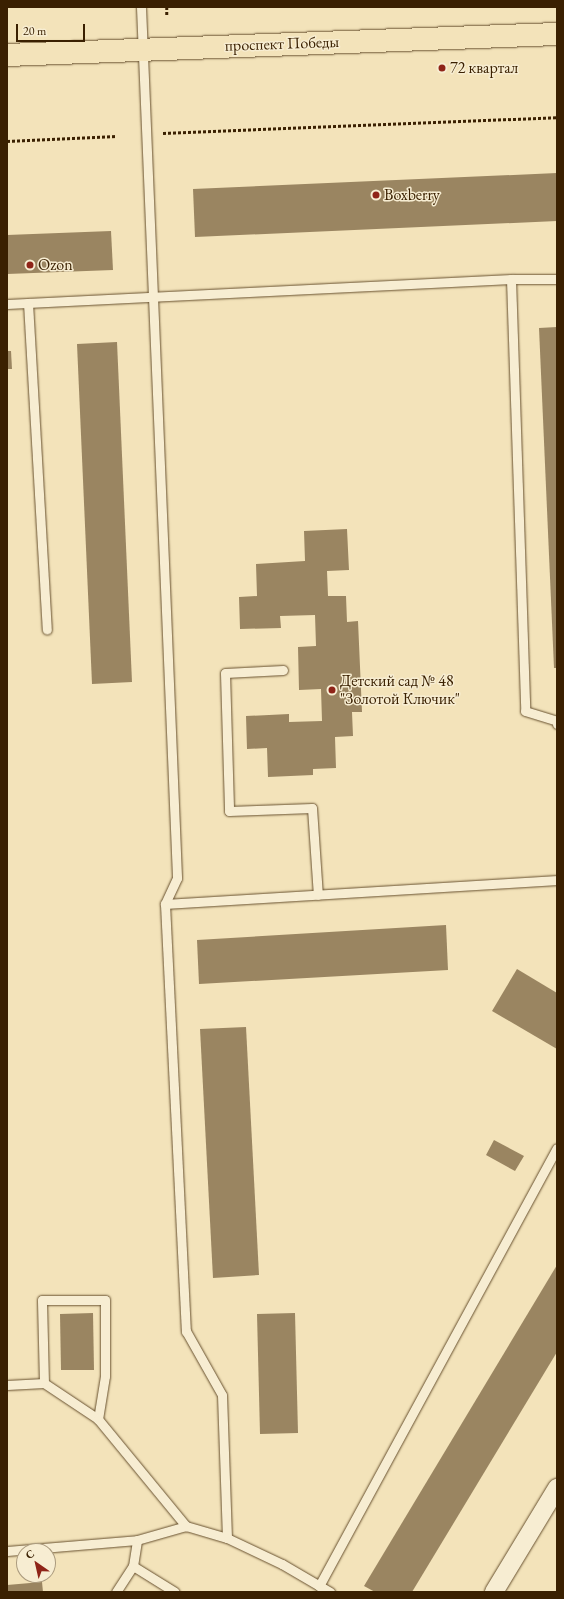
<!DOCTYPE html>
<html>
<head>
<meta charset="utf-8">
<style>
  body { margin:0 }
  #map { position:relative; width:564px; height:1599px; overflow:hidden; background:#f3e3ba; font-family:"EB Garamond",serif }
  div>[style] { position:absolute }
  .building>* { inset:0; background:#9a8561 }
  .path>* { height:2.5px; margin-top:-1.25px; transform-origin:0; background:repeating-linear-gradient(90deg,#3a2001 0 3px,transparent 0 5px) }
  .roads { filter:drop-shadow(0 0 1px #68512f) drop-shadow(0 0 1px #68512f) }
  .service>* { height:9px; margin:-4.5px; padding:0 4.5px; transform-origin:4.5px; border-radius:4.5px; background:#f7edd2 }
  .minor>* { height:18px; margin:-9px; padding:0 9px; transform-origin:9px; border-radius:9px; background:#f7edd2 }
  .primary>* { height:22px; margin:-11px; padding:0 11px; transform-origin:11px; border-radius:11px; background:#f3e3ba }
  .dots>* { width:11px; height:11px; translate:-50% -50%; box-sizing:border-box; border:2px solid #f7edd2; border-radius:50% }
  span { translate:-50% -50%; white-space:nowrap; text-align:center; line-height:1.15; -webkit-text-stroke:3px #f7edd2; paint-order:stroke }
  .street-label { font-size:16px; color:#3a2001 }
  .poi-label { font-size:16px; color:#3a2001 }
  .left { translate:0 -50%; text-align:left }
  .frame { position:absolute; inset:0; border:8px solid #3a2001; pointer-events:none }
  .north { position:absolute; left:16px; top:1543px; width:40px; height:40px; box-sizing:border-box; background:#f7edd2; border:1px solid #ab9b7e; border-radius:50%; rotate:326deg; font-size:11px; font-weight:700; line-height:16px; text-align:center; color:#3a2001 }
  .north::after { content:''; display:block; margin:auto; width:14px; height:18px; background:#8f2418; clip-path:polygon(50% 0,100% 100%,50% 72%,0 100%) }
  .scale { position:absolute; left:16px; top:24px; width:69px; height:18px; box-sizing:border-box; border:2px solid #3a2001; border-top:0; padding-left:5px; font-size:12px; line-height:14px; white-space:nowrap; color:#3a2001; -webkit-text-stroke:3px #f7edd2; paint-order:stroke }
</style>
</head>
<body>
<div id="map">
  <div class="building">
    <div style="clip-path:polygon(557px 173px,557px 221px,195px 237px,193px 189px)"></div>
    <div style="clip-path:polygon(111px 231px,113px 270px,7px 274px,7px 235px)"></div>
    <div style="clip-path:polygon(557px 327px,557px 668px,554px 668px,539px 328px)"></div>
    <div style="clip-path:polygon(117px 342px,132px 682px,92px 684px,77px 344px)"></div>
    <div style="clip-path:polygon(7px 351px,11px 351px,12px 369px,7px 369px)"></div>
    <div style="clip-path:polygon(347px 529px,349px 570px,327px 571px,328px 596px,346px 596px,347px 622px,358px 621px,362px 712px,352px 712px,353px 736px,335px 737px,336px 768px,313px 769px,313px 775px,268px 777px,267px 748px,247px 749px,246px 716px,289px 714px,289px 722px,322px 721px,321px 689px,299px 690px,298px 647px,316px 646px,315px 615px,280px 616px,281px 628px,240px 629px,239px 597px,257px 596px,256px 564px,305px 561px,304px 531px)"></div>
    <div style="clip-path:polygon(446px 925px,448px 970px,199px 984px,197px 940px)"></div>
    <div style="clip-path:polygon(517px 969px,557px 993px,557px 1049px,492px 1011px)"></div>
    <div style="clip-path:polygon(246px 1027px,259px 1275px,213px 1278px,200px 1029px)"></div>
    <div style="clip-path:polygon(494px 1140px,524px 1156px,515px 1171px,486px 1155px)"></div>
    <div style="clip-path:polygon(557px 1265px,557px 1352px,412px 1592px,375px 1592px,364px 1586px)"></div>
    <div style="clip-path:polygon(93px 1313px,94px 1370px,61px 1370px,60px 1314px)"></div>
    <div style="clip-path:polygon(295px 1313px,298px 1433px,260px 1434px,257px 1314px)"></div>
    <div style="clip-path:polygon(42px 1582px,43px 1592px,7px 1592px,7px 1585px)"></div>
  </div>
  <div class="path">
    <div style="left:167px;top:7px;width:9px;rotate:90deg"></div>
    <div style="left:163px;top:133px;width:394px;rotate:-2.3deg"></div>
    <div style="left:7px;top:141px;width:110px;rotate:-2.6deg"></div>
  </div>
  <div class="roads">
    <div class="service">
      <div style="left:141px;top:7px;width:872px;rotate:87.63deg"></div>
      <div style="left:177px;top:878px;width:29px;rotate:115deg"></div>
      <div style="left:165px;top:904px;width:428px;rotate:87.2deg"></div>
      <div style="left:186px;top:1331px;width:73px;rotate:60.6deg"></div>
      <div style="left:222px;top:1395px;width:143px;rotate:88deg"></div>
      <div style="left:511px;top:279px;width:432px;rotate:88.1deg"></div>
      <div style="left:525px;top:711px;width:34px;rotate:17deg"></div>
      <div style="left:557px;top:721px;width:3px;rotate:90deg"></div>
      <div style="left:28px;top:303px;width:327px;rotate:86.7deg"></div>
      <div style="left:7px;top:304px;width:505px;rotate:-2.84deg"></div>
      <div style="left:511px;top:279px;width:46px"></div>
      <div style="left:283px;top:670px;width:58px;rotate:177deg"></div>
      <div style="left:225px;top:673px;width:138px;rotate:88.3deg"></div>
      <div style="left:229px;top:811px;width:83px;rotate:-2.1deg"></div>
      <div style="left:312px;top:808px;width:87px;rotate:86.1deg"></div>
      <div style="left:165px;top:904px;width:393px;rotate:-3.5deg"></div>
      <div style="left:44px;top:1383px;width:83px;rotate:-91.4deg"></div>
      <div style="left:42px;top:1300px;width:63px"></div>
      <div style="left:105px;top:1300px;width:76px;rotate:90deg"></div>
      <div style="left:105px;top:1376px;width:44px;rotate:99.2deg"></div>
      <div style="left:7px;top:1385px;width:37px;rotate:-3deg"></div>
      <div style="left:44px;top:1383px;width:65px;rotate:33.7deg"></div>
      <div style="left:98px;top:1419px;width:139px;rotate:50.6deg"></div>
      <div style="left:7px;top:1551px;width:130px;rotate:-4.8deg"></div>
      <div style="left:137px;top:1540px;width:51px;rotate:-15.9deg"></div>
      <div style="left:186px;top:1526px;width:43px;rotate:16.3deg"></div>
      <div style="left:227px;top:1538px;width:61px;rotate:25.3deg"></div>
      <div style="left:282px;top:1564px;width:56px;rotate:30.3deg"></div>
      <div style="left:133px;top:1566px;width:49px;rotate:31.8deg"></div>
      <div style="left:319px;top:1586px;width:498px;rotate:-61.5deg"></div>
      <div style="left:116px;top:1592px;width:31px;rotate:-57deg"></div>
      <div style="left:133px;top:1566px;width:26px;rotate:-81deg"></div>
    </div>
    <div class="minor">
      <div style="left:494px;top:1592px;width:122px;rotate:-58.8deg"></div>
    </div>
    <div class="primary">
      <div style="left:7px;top:55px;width:550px;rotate:-2.19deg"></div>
    </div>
  </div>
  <div class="dots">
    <div style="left:442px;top:68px;background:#8f2418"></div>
    <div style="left:376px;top:195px;background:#8f2418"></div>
    <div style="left:30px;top:265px;background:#8f2418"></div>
    <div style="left:332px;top:690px;background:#8f2418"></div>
  </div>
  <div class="street-label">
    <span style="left:282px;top:44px;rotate:-2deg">проспект Победы</span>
  </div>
  <div class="poi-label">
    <span class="left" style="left:450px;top:68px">72 квартал</span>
    <span class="left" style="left:384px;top:195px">Boxberry</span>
    <span class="left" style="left:38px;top:265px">Ozon</span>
    <span class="left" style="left:340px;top:690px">Детский сад № 48<br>"Золотой Ключик"</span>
  </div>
  <div class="frame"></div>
  <div class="north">С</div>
  <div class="scale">20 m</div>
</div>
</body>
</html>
